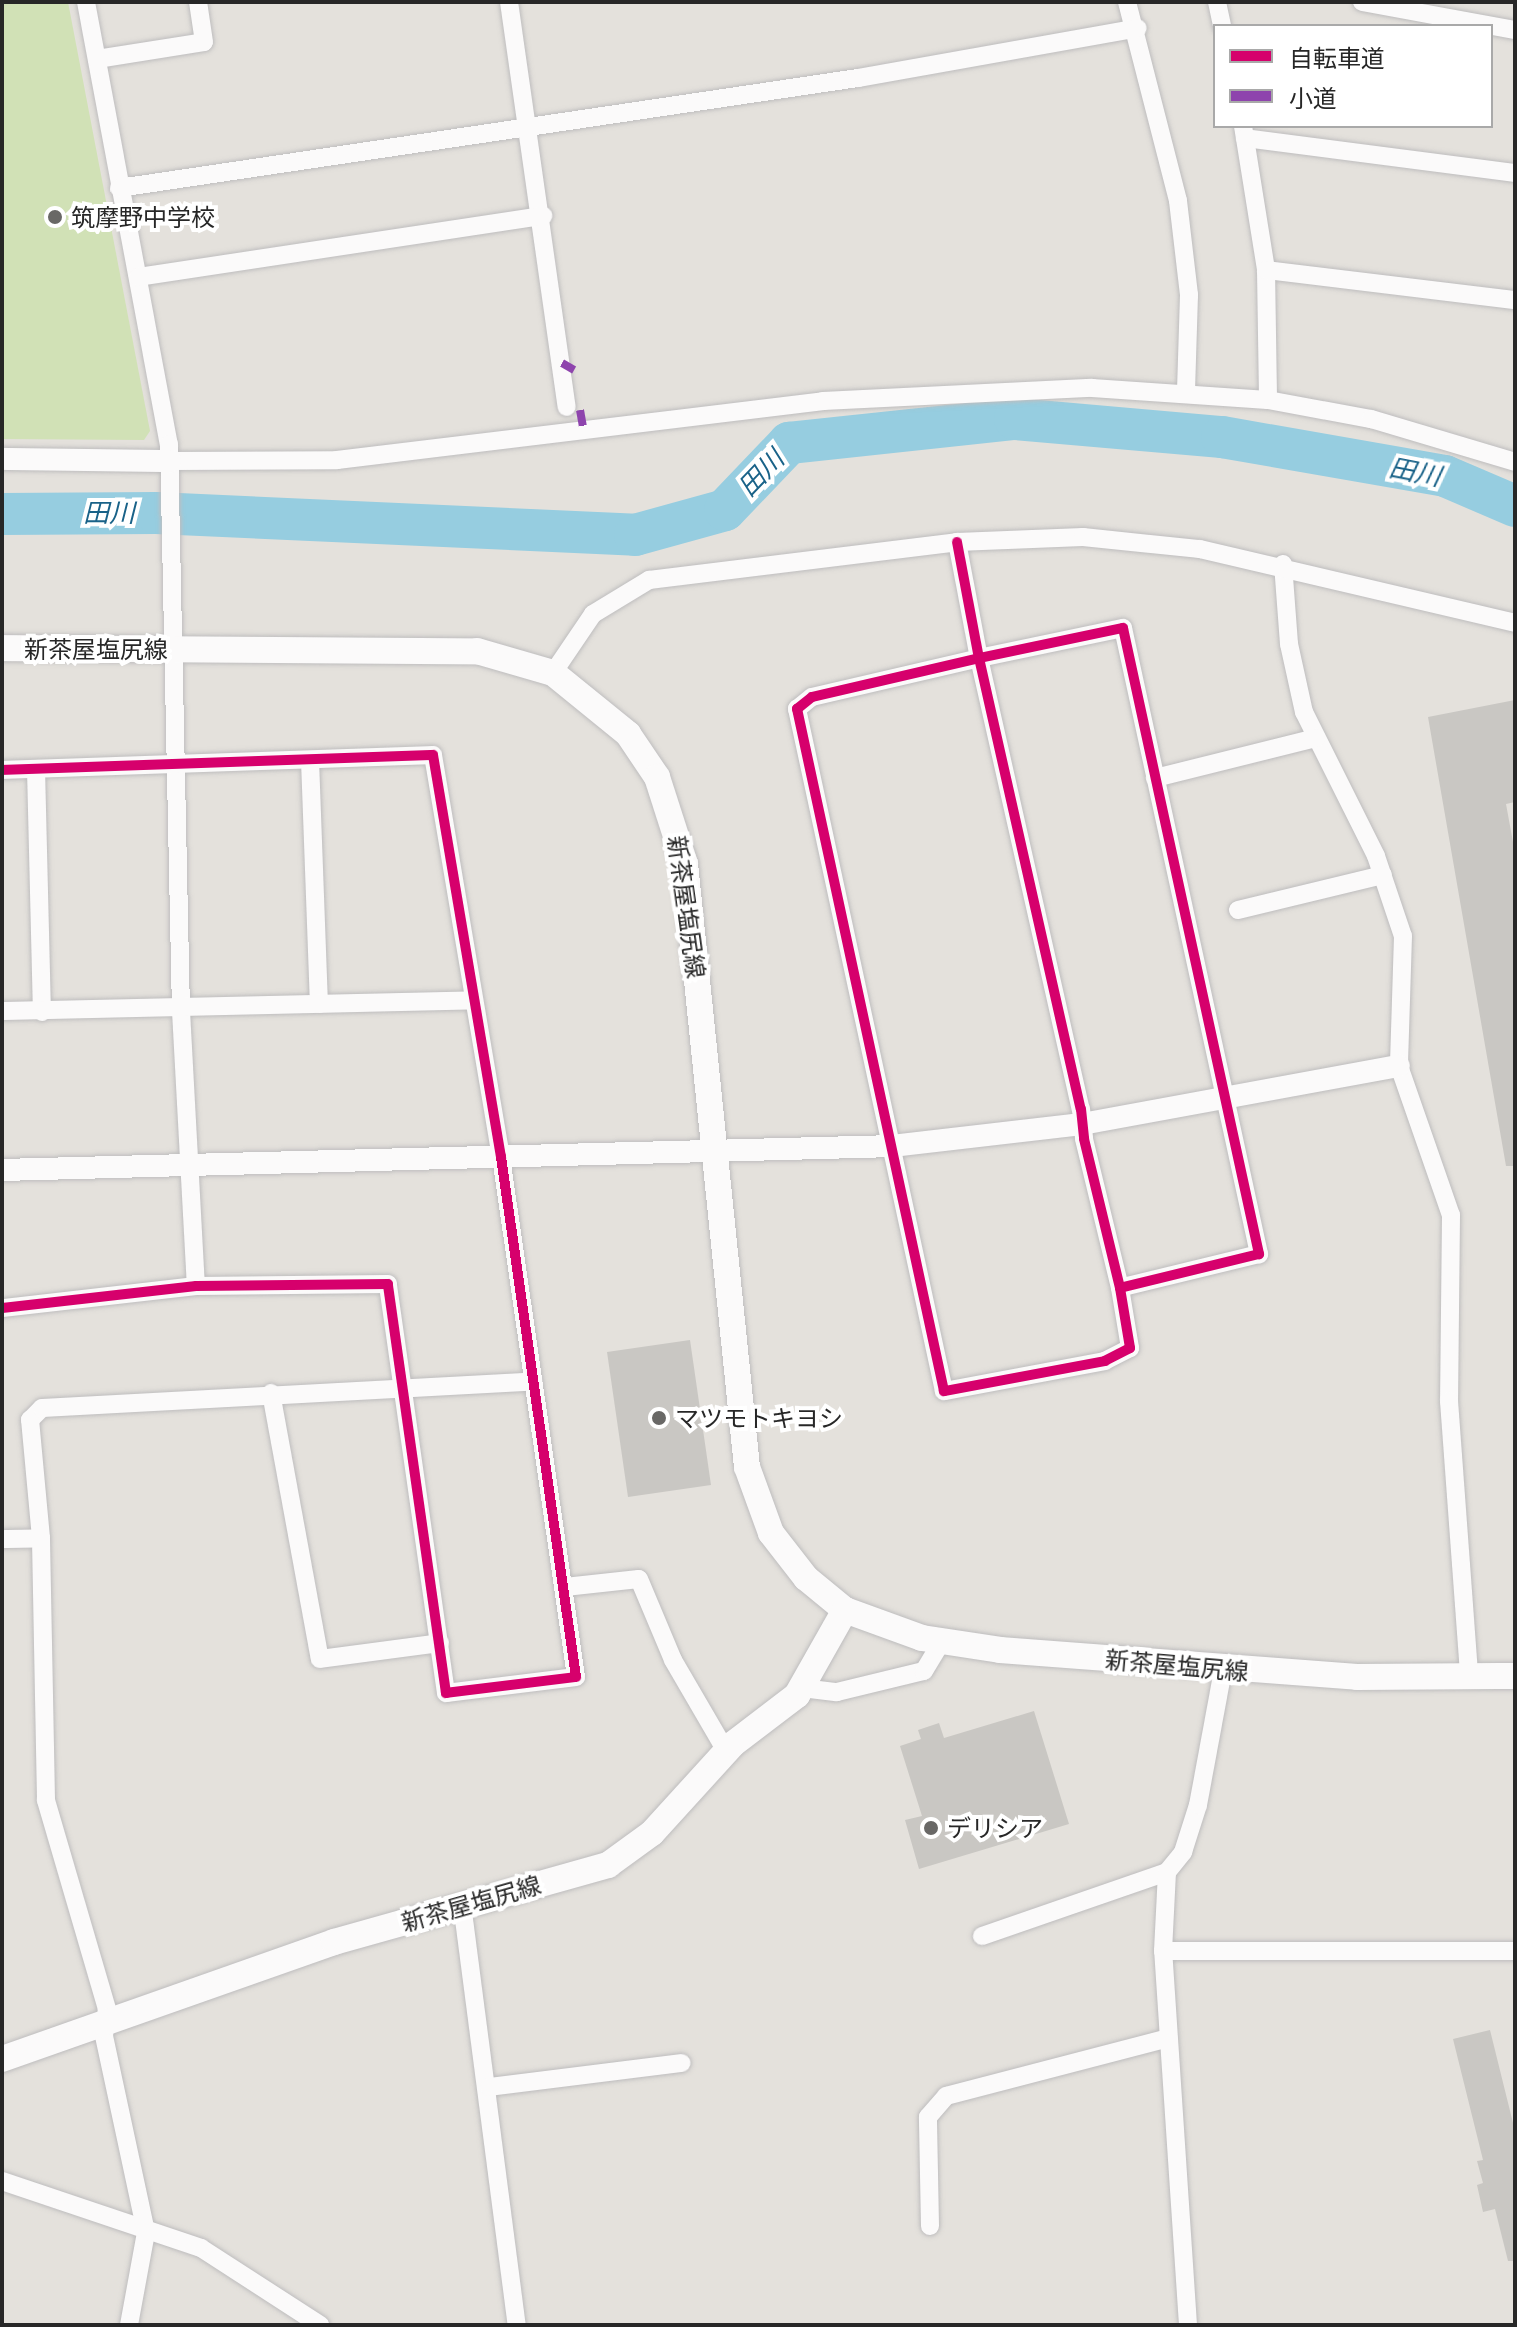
<!DOCTYPE html>
<html>
<head>
<meta charset="utf-8">
<style>
  body { margin:0 }
  #map { position:relative; width:1517px; height:2327px; overflow:hidden; background:#e4e1dc; font-family:"Noto Sans","Noto Sans JP",sans-serif }
  div>[style] { position:absolute }
  .pitch>* { inset:0; background:#d1e1b6 }
  .river>* { height:42px; margin:-21px; padding:0 21px; transform-origin:21px; border-radius:21px; background:#96cde0 }
  .building>* { inset:0; background:#c9c7c3 }
  .roads { filter:drop-shadow(0 0 2px #bebdbe) drop-shadow(0 0 2px #bebdbe) }
  .minor>* { height:18px; margin:-9px; padding:0 9px; transform-origin:9px; border-radius:9px; background:#fbfafa }
  .tertiary>* { height:22px; margin:-11px; padding:0 11px; transform-origin:11px; border-radius:11px; background:#fbfafa }
  .secondary>* { height:26px; margin:-13px; padding:0 13px; transform-origin:13px; border-radius:13px; background:#fbfafa }
  .quiet>* { height:8px; margin-top:-4px; transform-origin:0; background:repeating-linear-gradient(90deg,#8e44ad 0 16px,transparent 0 24px) }
  .cycleway>* { height:10px; margin:-5px; padding:0 5px; transform-origin:5px; border-radius:5px; background:#d6006c }
  .dots>* { width:22px; height:22px; translate:-50% -50%; box-sizing:border-box; border:4px solid #fff; border-radius:50% }
  span { translate:-50% -50%; white-space:nowrap; text-align:center; line-height:1.15; -webkit-text-stroke:8px #fff; paint-order:stroke }
  .poi-label { font-size:24px; color:#272727 }
  .left { translate:0 -50%; text-align:left }
  .street-label { font-size:24px; color:#272727 }
  .water-label { font-size:26px; color:#196288; font-style:italic }
  .frame { position:absolute; inset:0; border:4px solid #272727; pointer-events:none }
  .legend { position:absolute; left:1213px; top:24px; width:280px; height:104px; box-sizing:border-box; background:#fff; border:2px solid #a9a9a9; margin:0; padding:10px 14px; list-style:none; font-size:24px; color:#272727 }
  .legend li { display:flex; align-items:center; gap:16px; height:40px }
  .legend b { width:40px; border:2px solid #a9a9a9 }
</style>
</head>
<body>
<div id="map">
  <div class="pitch">
    <div style="clip-path:polygon(2px 2px,68px 2px,150px 431px,144px 440px,2px 439px)"></div>
  </div>
  <div class="river">
    <div style="left:2px;top:514px;width:154px;rotate:-0.4deg"></div>
    <div style="left:156px;top:513px;width:480px;rotate:2.6deg"></div>
    <div style="left:635px;top:535px;width:93px;rotate:-15.5deg"></div>
    <div style="left:725px;top:510px;width:93px;rotate:-46.3deg"></div>
    <div style="left:789px;top:443px;width:227px;rotate:-6.1deg"></div>
    <div style="left:1015px;top:419px;width:208px;rotate:5deg"></div>
    <div style="left:1222px;top:437px;width:226px;rotate:9.9deg"></div>
    <div style="left:1445px;top:476px;width:76px;rotate:23.2deg"></div>
  </div>
  <div class="building">
    <div style="clip-path:polygon(1515px 700px,1515px 802px,1506px 804px,1515px 853px,1515px 1166px,1506px 1166px,1428px 717px)"></div>
    <div style="clip-path:polygon(690px 1340px,711px 1485px,628px 1497px,607px 1352px)"></div>
    <div style="clip-path:polygon(1034px 1711px,1069px 1824px,919px 1869px,905px 1820px,922px 1816px,900px 1746px,921px 1739px,918px 1730px,939px 1723px,944px 1738px)"></div>
    <div style="clip-path:polygon(1490px 2030px,1515px 2131px,1515px 2261px,1508px 2261px,1495px 2209px,1483px 2212px,1477px 2185px,1483px 2183px,1477px 2161px,1483px 2160px,1453px 2039px)"></div>
  </div>
  <div class="roads">
    <div class="minor">
      <div style="left:86px;top:2px;width:450px;rotate:79.4deg"></div>
      <div style="left:169px;top:444px;width:567px;rotate:88.79deg"></div>
      <div style="left:181px;top:1011px;width:275px;rotate:86.9deg"></div>
      <div style="left:509px;top:2px;width:409px;rotate:81.9deg"></div>
      <div style="left:1127px;top:2px;width:205px;rotate:75.6deg"></div>
      <div style="left:1178px;top:201px;width:95px;rotate:83.3deg"></div>
      <div style="left:1189px;top:295px;width:97px;rotate:91.8deg"></div>
      <div style="left:1217px;top:2px;width:25px;rotate:78deg"></div>
      <div style="left:1362px;top:2px;width:156px;rotate:10.4deg"></div>
      <div style="left:97px;top:59px;width:108px;rotate:-9deg"></div>
      <div style="left:204px;top:42px;width:40px;rotate:-98.5deg"></div>
      <div style="left:1243px;top:126px;width:146px;rotate:80.9deg"></div>
      <div style="left:1266px;top:270px;width:130px;rotate:89.1deg"></div>
      <div style="left:1245px;top:138px;width:272px;rotate:7.4deg"></div>
      <div style="left:119px;top:188px;width:747px;rotate:-8.47deg"></div>
      <div style="left:858px;top:78px;width:284px;rotate:-10.1deg"></div>
      <div style="left:1266px;top:270px;width:251px;rotate:6.9deg"></div>
      <div style="left:138px;top:277px;width:410px;rotate:-8.6deg"></div>
      <div style="left:170px;top:461px;width:167px;rotate:-0.3deg"></div>
      <div style="left:337px;top:460px;width:490px;rotate:-6.9deg"></div>
      <div style="left:823px;top:401px;width:269px;rotate:-2.8deg"></div>
      <div style="left:1092px;top:388px;width:176px;rotate:3.9deg"></div>
      <div style="left:1268px;top:400px;width:105px;rotate:10.5deg"></div>
      <div style="left:1371px;top:419px;width:150px;rotate:16.6deg"></div>
      <div style="left:957px;top:542px;width:118px;rotate:79.3deg"></div>
      <div style="left:979px;top:658px;width:462px;rotate:77.3deg"></div>
      <div style="left:1081px;top:1109px;width:30px;rotate:84deg"></div>
      <div style="left:1084px;top:1139px;width:153px;rotate:76.4deg"></div>
      <div style="left:1120px;top:1288px;width:61px;rotate:80.5deg"></div>
      <div style="left:1130px;top:1348px;width:28px;rotate:153deg"></div>
      <div style="left:1105px;top:1361px;width:164px;rotate:169.4deg"></div>
      <div style="left:944px;top:1391px;width:698px;rotate:-102.16deg"></div>
      <div style="left:797px;top:709px;width:19px;rotate:-39deg"></div>
      <div style="left:812px;top:697px;width:171px;rotate:-13.1deg"></div>
      <div style="left:979px;top:658px;width:147px;rotate:-11.8deg"></div>
      <div style="left:1123px;top:628px;width:641px;rotate:77.74deg"></div>
      <div style="left:1259px;top:1254px;width:143px;rotate:166.3deg"></div>
      <div style="left:1283px;top:564px;width:80px;rotate:85.7deg"></div>
      <div style="left:1289px;top:644px;width:70px;rotate:77.6deg"></div>
      <div style="left:1304px;top:712px;width:161px;rotate:63.4deg"></div>
      <div style="left:1376px;top:856px;width:84px;rotate:71.4deg"></div>
      <div style="left:1403px;top:936px;width:130px;rotate:91.8deg"></div>
      <div style="left:1399px;top:1066px;width:158px;rotate:70.8deg"></div>
      <div style="left:1451px;top:1215px;width:186px;rotate:90.6deg"></div>
      <div style="left:1449px;top:1401px;width:276px;rotate:85.8deg"></div>
      <div style="left:553px;top:673px;width:71px;rotate:-55.9deg"></div>
      <div style="left:593px;top:614px;width:66px;rotate:-31.3deg"></div>
      <div style="left:649px;top:580px;width:310px;rotate:-7deg"></div>
      <div style="left:957px;top:542px;width:126px;rotate:-2.3deg"></div>
      <div style="left:1083px;top:537px;width:118px;rotate:5.9deg"></div>
      <div style="left:1200px;top:549px;width:324px;rotate:13.2deg"></div>
      <div style="left:310px;top:760px;width:244px;rotate:87.9deg"></div>
      <div style="left:36px;top:769px;width:243px;rotate:88.6deg"></div>
      <div style="left:2px;top:770px;width:431px;rotate:-2deg"></div>
      <div style="left:433px;top:755px;width:408px;rotate:80.4deg"></div>
      <div style="left:501px;top:1157px;width:525px;rotate:81.79deg"></div>
      <div style="left:576px;top:1677px;width:131px;rotate:173deg"></div>
      <div style="left:446px;top:1693px;width:413px;rotate:-98.1deg"></div>
      <div style="left:388px;top:1284px;width:192px;rotate:179.4deg"></div>
      <div style="left:196px;top:1286px;width:195px;rotate:173.5deg"></div>
      <div style="left:1155px;top:778px;width:166px;rotate:-14deg"></div>
      <div style="left:1238px;top:910px;width:149px;rotate:-13.6deg"></div>
      <div style="left:2px;top:1011px;width:468px;rotate:-1.3deg"></div>
      <div style="left:271px;top:1393px;width:270px;rotate:79.6deg"></div>
      <div style="left:320px;top:1659px;width:121px;rotate:-7.6deg"></div>
      <div style="left:2px;top:1539px;width:39px;rotate:-1deg"></div>
      <div style="left:565px;top:1587px;width:74px;rotate:-6.2deg"></div>
      <div style="left:639px;top:1579px;width:88px;rotate:67.2deg"></div>
      <div style="left:673px;top:1660px;width:105px;rotate:59.8deg"></div>
      <div style="left:802px;top:1688px;width:35px;rotate:7deg"></div>
      <div style="left:837px;top:1692px;width:89px;rotate:-13.6deg"></div>
      <div style="left:924px;top:1671px;width:35px;rotate:-59deg"></div>
      <div style="left:462px;top:1904px;width:425px;rotate:82.6deg"></div>
      <div style="left:982px;top:1936px;width:196px;rotate:-19.1deg"></div>
      <div style="left:1163px;top:1951px;width:352px"></div>
      <div style="left:489px;top:2087px;width:194px;rotate:-7.1deg"></div>
      <div style="left:2px;top:2181px;width:210px;rotate:18.6deg"></div>
      <div style="left:201px;top:2248px;width:142px;rotate:32.9deg"></div>
      <div style="left:930px;top:2226px;width:109px;rotate:-91.1deg"></div>
      <div style="left:928px;top:2117px;width:28px;rotate:-49deg"></div>
      <div style="left:946px;top:2096px;width:230px;rotate:-14.6deg"></div>
      <div style="left:129px;top:2325px;width:95px;rotate:-79.6deg"></div>
      <div style="left:146px;top:2232px;width:200px;rotate:-102.1deg"></div>
      <div style="left:104px;top:2036px;width:27px;rotate:-84deg"></div>
      <div style="left:107px;top:2009px;width:218px;rotate:-106.3deg"></div>
      <div style="left:46px;top:1800px;width:262px;rotate:-91.1deg"></div>
      <div style="left:41px;top:1538px;width:119px;rotate:-95.3deg"></div>
      <div style="left:30px;top:1420px;width:17px;rotate:-45deg"></div>
      <div style="left:42px;top:1408px;width:492px;rotate:-3.1deg"></div>
      <div style="left:1188px;top:2325px;width:375px;rotate:-93.8deg"></div>
      <div style="left:1163px;top:1951px;width:79px;rotate:-87.1deg"></div>
      <div style="left:1167px;top:1872px;width:26px;rotate:-51deg"></div>
      <div style="left:1183px;top:1852px;width:49px;rotate:-72.3deg"></div>
      <div style="left:1198px;top:1805px;width:137px;rotate:-79.5deg"></div>
    </div>
    <div class="tertiary">
      <div style="left:2px;top:459px;width:168px;rotate:0.7deg"></div>
      <div style="left:2px;top:1170px;width:890px;rotate:-1.54deg"></div>
      <div style="left:892px;top:1146px;width:191px;rotate:-6.6deg"></div>
      <div style="left:1082px;top:1124px;width:322px;rotate:-10.4deg"></div>
    </div>
    <div class="secondary">
      <div style="left:2px;top:648px;width:475px;rotate:0.4deg"></div>
      <div style="left:477px;top:651px;width:79px;rotate:16.1deg"></div>
      <div style="left:553px;top:673px;width:97px;rotate:39.1deg"></div>
      <div style="left:628px;top:734px;width:52px;rotate:56deg"></div>
      <div style="left:657px;top:777px;width:91px;rotate:72.2deg"></div>
      <div style="left:685px;top:864px;width:606px;rotate:84.13deg"></div>
      <div style="left:747px;top:1467px;width:70px;rotate:70deg"></div>
      <div style="left:771px;top:1533px;width:57px;rotate:52.1deg"></div>
      <div style="left:806px;top:1578px;width:50px;rotate:39.4deg"></div>
      <div style="left:845px;top:1610px;width:82px;rotate:20deg"></div>
      <div style="left:922px;top:1638px;width:79px;rotate:8.7deg"></div>
      <div style="left:1000px;top:1650px;width:358px;rotate:4.3deg"></div>
      <div style="left:1357px;top:1677px;width:158px;rotate:-0.4deg"></div>
      <div style="left:2px;top:2059px;width:352px;rotate:-19.4deg"></div>
      <div style="left:334px;top:1942px;width:285px;rotate:-15.7deg"></div>
      <div style="left:608px;top:1865px;width:54px;rotate:-36deg"></div>
      <div style="left:652px;top:1833px;width:120px;rotate:-47.7deg"></div>
      <div style="left:733px;top:1744px;width:81px;rotate:-37.4deg"></div>
      <div style="left:797px;top:1695px;width:98px;rotate:-60.5deg"></div>
    </div>
  </div>
  <div class="quiet">
    <div style="left:562px;top:363px;width:14px;rotate:30deg"></div>
    <div style="left:580px;top:410px;width:22px;rotate:80deg"></div>
  </div>
  <div class="cycleway">
    <div style="left:957px;top:542px;width:118px;rotate:79.3deg"></div>
    <div style="left:979px;top:658px;width:462px;rotate:77.3deg"></div>
    <div style="left:1081px;top:1109px;width:30px;rotate:84deg"></div>
    <div style="left:1084px;top:1139px;width:153px;rotate:76.4deg"></div>
    <div style="left:1120px;top:1288px;width:61px;rotate:80.5deg"></div>
    <div style="left:1130px;top:1348px;width:28px;rotate:153deg"></div>
    <div style="left:1105px;top:1361px;width:164px;rotate:169.4deg"></div>
    <div style="left:944px;top:1391px;width:698px;rotate:-102.16deg"></div>
    <div style="left:797px;top:709px;width:19px;rotate:-39deg"></div>
    <div style="left:812px;top:697px;width:171px;rotate:-13.1deg"></div>
    <div style="left:979px;top:658px;width:147px;rotate:-11.8deg"></div>
    <div style="left:1123px;top:628px;width:641px;rotate:77.74deg"></div>
    <div style="left:1259px;top:1254px;width:143px;rotate:166.3deg"></div>
    <div style="left:2px;top:770px;width:431px;rotate:-2deg"></div>
    <div style="left:433px;top:755px;width:408px;rotate:80.4deg"></div>
    <div style="left:501px;top:1157px;width:525px;rotate:81.79deg"></div>
    <div style="left:576px;top:1677px;width:131px;rotate:173deg"></div>
    <div style="left:446px;top:1693px;width:413px;rotate:-98.1deg"></div>
    <div style="left:388px;top:1284px;width:192px;rotate:179.4deg"></div>
    <div style="left:196px;top:1286px;width:195px;rotate:173.5deg"></div>
  </div>
  <div class="dots">
    <div style="left:55px;top:217px;background:#696866"></div>
    <div style="left:659px;top:1418px;background:#696866"></div>
    <div style="left:931px;top:1828px;background:#696866"></div>
  </div>
  <div class="poi-label">
    <span class="left" style="left:71px;top:217px">筑摩野中学校</span>
    <span class="left" style="left:675px;top:1418px">マツモトキヨシ</span>
    <span class="left" style="left:947px;top:1828px">デリシア</span>
  </div>
  <div class="street-label">
    <span style="left:96px;top:649px">新茶屋塩尻線</span>
    <span style="left:687px;top:907px;rotate:82deg">新茶屋塩尻線</span>
    <span style="left:1177px;top:1665px;rotate:5deg">新茶屋塩尻線</span>
    <span style="left:471px;top:1903px;rotate:-16deg">新茶屋塩尻線</span>
  </div>
  <div class="water-label">
    <span style="left:1415px;top:472px;rotate:11deg">田川</span>
    <span style="left:761px;top:473px;rotate:-46deg">田川</span>
    <span style="left:109px;top:513px">田川</span>
  </div>
  <div class="frame"></div>
  <ul class="legend">
  <li><b style="height:10px;background:#d6006c"></b>自転車道</li>
  <li><b style="height:10px;background:#8e44ad"></b>小道</li>
  </ul>
</div>
</body>
</html>
